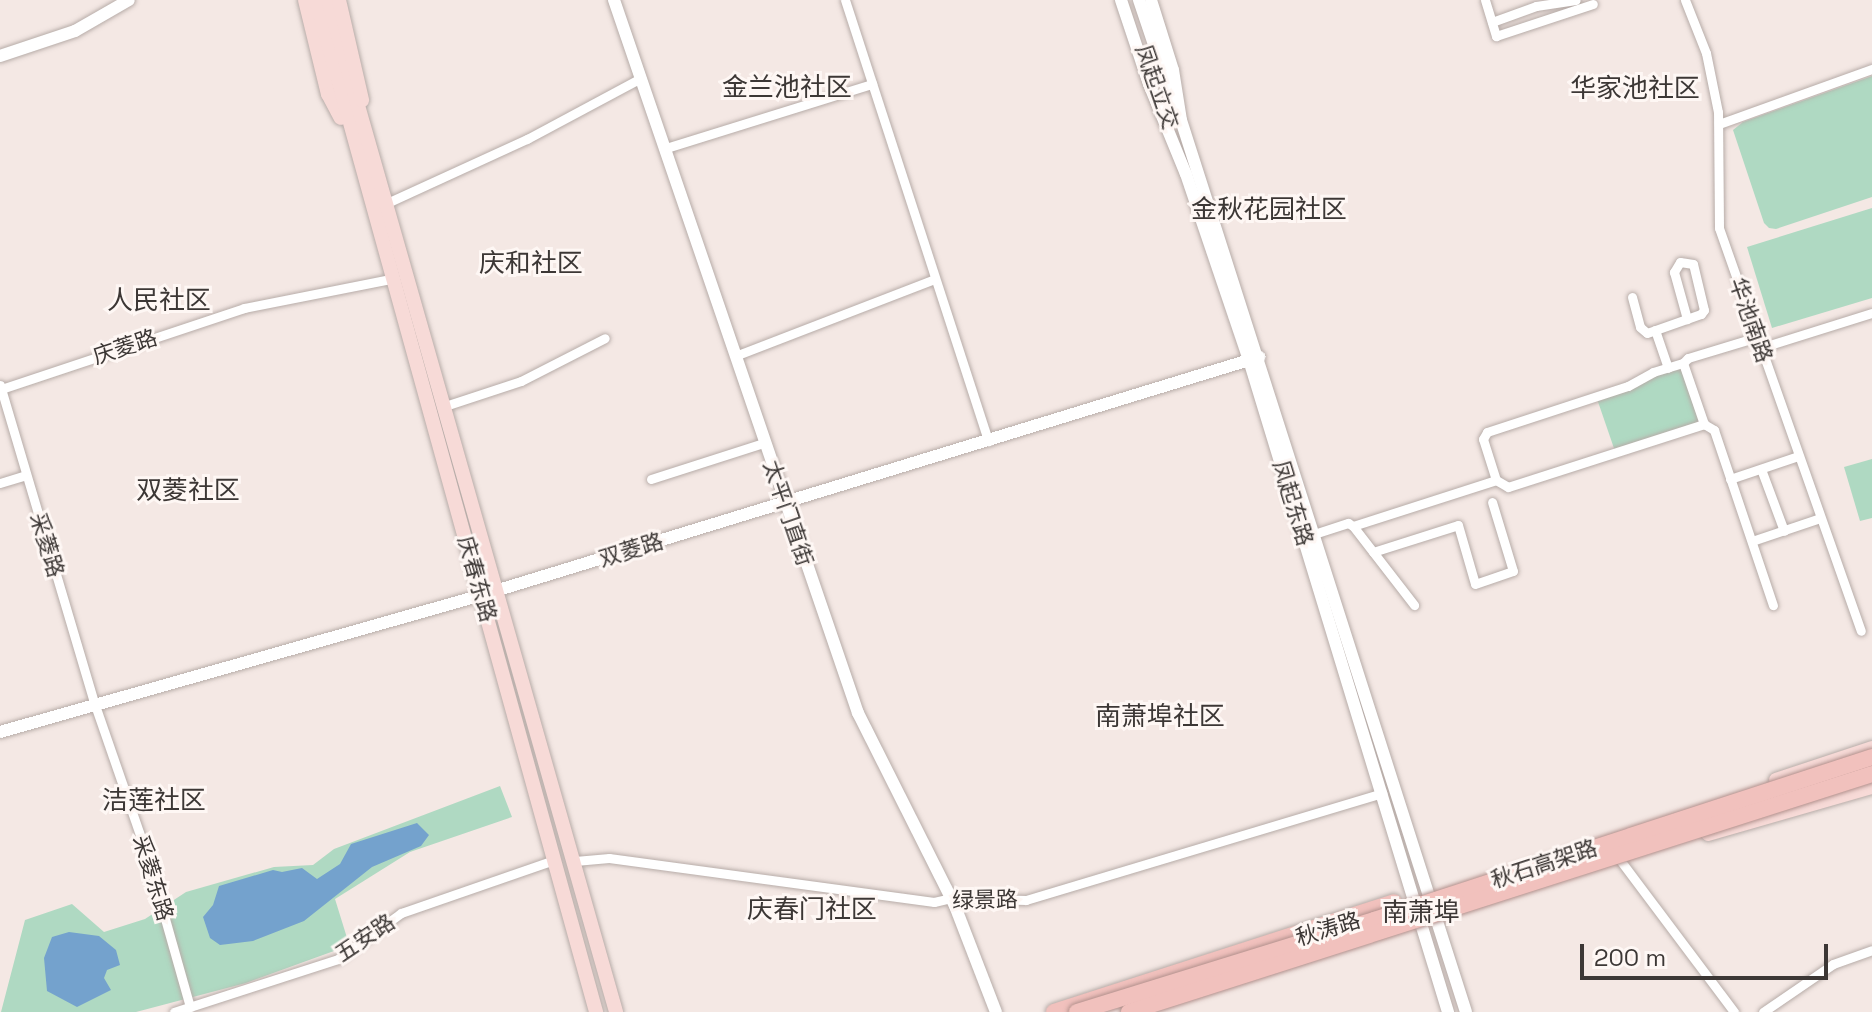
<!DOCTYPE html>
<html>
<head>
<meta charset="utf-8">
<style>
  body { margin:0 }
  #map { position:relative; width:1872px; height:1012px; overflow:hidden; background:#f4e8e4; font-family:"Space Grotesk","Noto Sans SC",sans-serif }
  div>[style] { position:absolute }
  .green>* { inset:0; background:#afd9c2; transform-origin:0 0 }
  .water>* { inset:0; background:#74a2cd }
  .roads { filter:drop-shadow(0 0 2px #b7aca8) drop-shadow(0 0 2px #b7aca8) }
  .street>* { height:9px; margin:-4.5px; padding:0 4.5px; transform-origin:4.5px; border-radius:4.5px; background:#fff }
  .secondary>* { height:12px; margin:-6px; padding:0 6px; transform-origin:6px; border-radius:6px; background:#fff }
  .primary>* { height:14px; margin:-7px; padding:0 7px; transform-origin:7px; border-radius:7px; background:#f7dad7 }
  .highway>* { height:16px; margin:-8px; padding:0 8px; transform-origin:8px; border-radius:8px; background:#f1c1bd }
  .bridges { filter:drop-shadow(0 0 2px #b2918d) drop-shadow(0 0 2px #b2918d) }
  .highway-bridge>* { height:16px; margin:-8px; padding:0 8px; transform-origin:8px; border-radius:8px; background:#f1c1bd }
  span { translate:-50% -50%; white-space:nowrap; text-align:center; line-height:1.15; -webkit-text-stroke:6px #fef7f4; paint-order:stroke }
  .street-label { font-size:22px; color:#3c3735 }
  .quarter-label { font-size:26px; color:#3c3735 }
  .scale { position:absolute; left:1580px; top:944px; width:248px; height:36px; box-sizing:border-box; border:4px solid #3c3735; border-top:0; padding-left:10px; font-size:24px; line-height:28px; white-space:nowrap; color:#3c3735; -webkit-text-stroke:6px #fef7f4; paint-order:stroke }
</style>
</head>
<body>
<div id="map">
  <div class="green">
    <div style="clip-path:polygon(1872px 76px,1872px 197px,1776px 229px,1769px 228px,1764px 223px,1733px 130px,1743px 122px)"></div>
    <div style="clip-path:polygon(1872px 208px,1872px 298px,1772px 328px,1747px 247px)"></div>
    <div style="left:1683px;top:363px;width:65px;height:93px;rotate:71deg"></div>
    <div style="clip-path:polygon(1872px 459px,1872px 518px,1860px 521px,1844px 467px)"></div>
    <div style="clip-path:polygon(500px 786px,512px 817px,410px 852px,335px 899px,348px 941px,334px 951px,246px 983px,136px 1012px,1px 1012px,25px 920px,72px 904px,104px 932px,145px 919px,186px 892px,274px 867px,313px 865px,334px 849px)"></div>
  </div>
  <div class="water">
    <div style="clip-path:polygon(417px 823px,429px 835px,421px 846px,372px 867px,304px 921px,253px 941px,220px 945px,210px 938px,203px 917px,213px 905px,219px 886px,273px 870px,282px 872px,302px 868px,317px 879px,340px 864px,351px 844px)"></div>
    <div style="clip-path:polygon(69px 932px,99px 936px,116px 950px,120px 965px,107px 970px,104px 978px,111px 990px,77px 1007px,47px 991px,44px 958px,52px 937px)"></div>
  </div>
  <div class="roads">
    <div class="street">
      <div style="left:845px;top:0;width:464px;rotate:72deg"></div>
      <div style="left:1485px;top:0;width:38px;rotate:73deg"></div>
      <div style="left:1496px;top:36px;width:102px;rotate:-18.3deg"></div>
      <div style="left:1685px;top:0;width:57px;rotate:68.4deg"></div>
      <div style="left:1706px;top:53px;width:60px;rotate:78.5deg"></div>
      <div style="left:1718px;top:112px;width:116px;rotate:89.5deg"></div>
      <div style="left:1719px;top:228px;width:427px;rotate:70.6deg"></div>
      <div style="left:1492px;top:22px;width:47px;rotate:-20deg"></div>
      <div style="left:1536px;top:6px;width:40px;rotate:-8.5deg"></div>
      <div style="left:1719px;top:124px;width:163px;rotate:-19.8deg"></div>
      <div style="left:666px;top:148px;width:216px;rotate:-17.3deg"></div>
      <div style="left:387px;top:203px;width:154px;rotate:-24.6deg"></div>
      <div style="left:527px;top:139px;width:129px;rotate:-28.2deg"></div>
      <div style="left:1632px;top:297px;width:31px;rotate:75deg"></div>
      <div style="left:1640px;top:327px;width:9px;rotate:41deg"></div>
      <div style="left:1647px;top:333px;width:57px;rotate:-19.4deg"></div>
      <div style="left:1701px;top:314px;width:5px;rotate:-53deg"></div>
      <div style="left:1704px;top:310px;width:47px;rotate:-103.4deg"></div>
      <div style="left:1693px;top:264px;width:13px;rotate:-171deg"></div>
      <div style="left:1680px;top:262px;width:12px;rotate:121deg"></div>
      <div style="left:1674px;top:272px;width:49px;rotate:74.5deg"></div>
      <div style="left:1655px;top:330px;width:40px;rotate:71.1deg"></div>
      <div style="left:1760px;top:348px;width:117px;rotate:-17.4deg"></div>
      <div style="left:735px;top:356px;width:214px;rotate:-21.1deg"></div>
      <div style="left:1683px;top:363px;width:7px;rotate:-45deg"></div>
      <div style="left:1688px;top:358px;width:72px;rotate:-16.9deg"></div>
      <div style="left:0;top:385px;width:334px;rotate:73.5deg"></div>
      <div style="left:95px;top:705px;width:159px;rotate:70.9deg"></div>
      <div style="left:147px;top:855px;width:158px;rotate:74.2deg"></div>
      <div style="left:1px;top:389px;width:256px;rotate:-18.4deg"></div>
      <div style="left:244px;top:308px;width:150px;rotate:-11.2deg"></div>
      <div style="left:445px;top:406px;width:80px;rotate:-18.2deg"></div>
      <div style="left:521px;top:381px;width:94px;rotate:-27.1deg"></div>
      <div style="left:1761px;top:469px;width:66px;rotate:69.6deg"></div>
      <div style="left:651px;top:479px;width:118px;rotate:-17.8deg"></div>
      <div style="left:1730px;top:479px;width:72px;rotate:-18.7deg"></div>
      <div style="left:1496px;top:480px;width:43px;rotate:-107.6deg"></div>
      <div style="left:1483px;top:439px;width:8px;rotate:-60deg"></div>
      <div style="left:1487px;top:432px;width:148px;rotate:-18.1deg"></div>
      <div style="left:1628px;top:386px;width:29px;rotate:-29deg"></div>
      <div style="left:1653px;top:372px;width:31px;rotate:-17deg"></div>
      <div style="left:1683px;top:363px;width:65px;rotate:71deg"></div>
      <div style="left:1704px;top:424px;width:12px;rotate:31deg"></div>
      <div style="left:1714px;top:430px;width:185px;rotate:71.4deg"></div>
      <div style="left:0;top:483px;width:27px;rotate:-17deg"></div>
      <div style="left:1353px;top:526px;width:150px;rotate:-17.8deg"></div>
      <div style="left:1496px;top:480px;width:14px;rotate:30deg"></div>
      <div style="left:1508px;top:487px;width:206px;rotate:-17.8deg"></div>
      <div style="left:1314px;top:534px;width:36px;rotate:-18deg"></div>
      <div style="left:1348px;top:523px;width:6px;rotate:31deg"></div>
      <div style="left:1353px;top:526px;width:100px;rotate:52.3deg"></div>
      <div style="left:1752px;top:541px;width:72px;rotate:-18.7deg"></div>
      <div style="left:1373px;top:552px;width:89px;rotate:-17.6deg"></div>
      <div style="left:1458px;top:525px;width:61px;rotate:73.9deg"></div>
      <div style="left:1475px;top:584px;width:40px;rotate:-18.9deg"></div>
      <div style="left:1513px;top:571px;width:72px;rotate:-106.9deg"></div>
      <div style="left:1620px;top:860px;width:190px;rotate:53.1deg"></div>
      <div style="left:575px;top:861px;width:34px;rotate:-5deg"></div>
      <div style="left:609px;top:858px;width:328px;rotate:7.7deg"></div>
      <div style="left:934px;top:902px;width:17px;rotate:-13deg"></div>
      <div style="left:951px;top:898px;width:75px;rotate:1.5deg"></div>
      <div style="left:1026px;top:900px;width:372px;rotate:-16.7deg"></div>
      <div style="left:174px;top:1012px;width:172px;rotate:-17.9deg"></div>
      <div style="left:338px;top:959px;width:78px;rotate:-36.1deg"></div>
      <div style="left:401px;top:913px;width:162px;rotate:-19.1deg"></div>
      <div style="left:1763px;top:1012px;width:85px;rotate:-34.4deg"></div>
      <div style="left:1833px;top:964px;width:41px;rotate:-19.7deg"></div>
    </div>
    <div class="secondary">
      <div style="left:614px;top:0;width:754px;rotate:71.11deg"></div>
      <div style="left:858px;top:713px;width:216px;rotate:63.3deg"></div>
      <div style="left:955px;top:906px;width:114px;rotate:68.9deg"></div>
      <div style="left:1121px;top:0;width:89px;rotate:71.6deg"></div>
      <div style="left:1149px;top:84px;width:97px;rotate:67.7deg"></div>
      <div style="left:1186px;top:174px;width:196px;rotate:71.3deg"></div>
      <div style="left:1249px;top:360px;width:682px;rotate:73.03deg"></div>
      <div style="left:1139px;top:0;width:100px;rotate:71.4deg"></div>
      <div style="left:1151px;top:0;width:73px;rotate:72.6deg"></div>
      <div style="left:1173px;top:70px;width:51px;rotate:80.9deg"></div>
      <div style="left:1181px;top:120px;width:936px;rotate:72.28deg"></div>
      <div style="left:0;top:56px;width:79px;rotate:-18.4deg"></div>
      <div style="left:75px;top:31px;width:62px;rotate:-29.9deg"></div>
      <div style="left:0;top:732px;width:501px;rotate:-15.87deg"></div>
      <div style="left:482px;top:595px;width:813px;rotate:-17.03deg"></div>
    </div>
    <div class="primary">
      <div style="left:305px;top:0;width:97px;rotate:76.3deg"></div>
      <div style="left:328px;top:94px;width:27px;rotate:62deg"></div>
      <div style="left:316px;top:0;width:1050px;rotate:74.53deg"></div>
      <div style="left:328px;top:0;width:1052px;rotate:74.11deg"></div>
      <div style="left:339px;top:0;width:103px;rotate:77deg"></div>
      <div style="left:1776px;top:780px;width:101px;rotate:-18.4deg"></div>
      <div style="left:1708px;top:834px;width:171px;rotate:-16deg"></div>
    </div>
    <div class="highway">
      <div style="left:1054px;top:1012px;width:357px;rotate:-17.9deg"></div>
    </div>
  </div>
  <div class="bridges">
    <div class="highway-bridge">
      <div style="left:1077px;top:1012px;width:311px;rotate:-17.2deg"></div>
      <div style="left:1374px;top:920px;width:524px;rotate:-18.12deg"></div>
      <div style="left:1129px;top:1012px;width:780px;rotate:-17.76deg"></div>
    </div>
  </div>
  <div class="street-label">
    <span style="left:1157px;top:87px;rotate:71deg">凤起立交</span>
    <span style="left:1751px;top:320px;rotate:71deg">华池南路</span>
    <span style="left:125px;top:347px;rotate:-18deg">庆菱路</span>
    <span style="left:1293px;top:503px;rotate:73deg">凤起东路</span>
    <span style="left:788px;top:513px;rotate:71deg">太平门直街</span>
    <span style="left:47px;top:545px;rotate:73deg">采菱路</span>
    <span style="left:631px;top:550px;rotate:-17deg">双菱路</span>
    <span style="left:477px;top:579px;rotate:74deg">庆春东路</span>
    <span style="left:1544px;top:864px;rotate:-18deg">秋石高架路</span>
    <span style="left:153px;top:878px;rotate:73deg">采菱东路</span>
    <span style="left:985px;top:900px;rotate:-1deg">绿景路</span>
    <span style="left:1328px;top:929px;rotate:-17deg">秋涛路</span>
    <span style="left:365px;top:938px;rotate:-34deg">五安路</span>
  </div>
  <div class="quarter-label">
    <span style="left:787px;top:88px">金兰池社区</span>
    <span style="left:1635px;top:89px">华家池社区</span>
    <span style="left:1269px;top:210px">金秋花园社区</span>
    <span style="left:531px;top:264px">庆和社区</span>
    <span style="left:159px;top:301px">人民社区</span>
    <span style="left:188px;top:491px">双菱社区</span>
    <span style="left:1160px;top:717px">南萧埠社区</span>
    <span style="left:154px;top:801px">洁莲社区</span>
    <span style="left:812px;top:910px">庆春门社区</span>
    <span style="left:1421px;top:913px">南萧埠</span>
  </div>
  <div class="scale">200 m</div>
</div>
</body>
</html>
